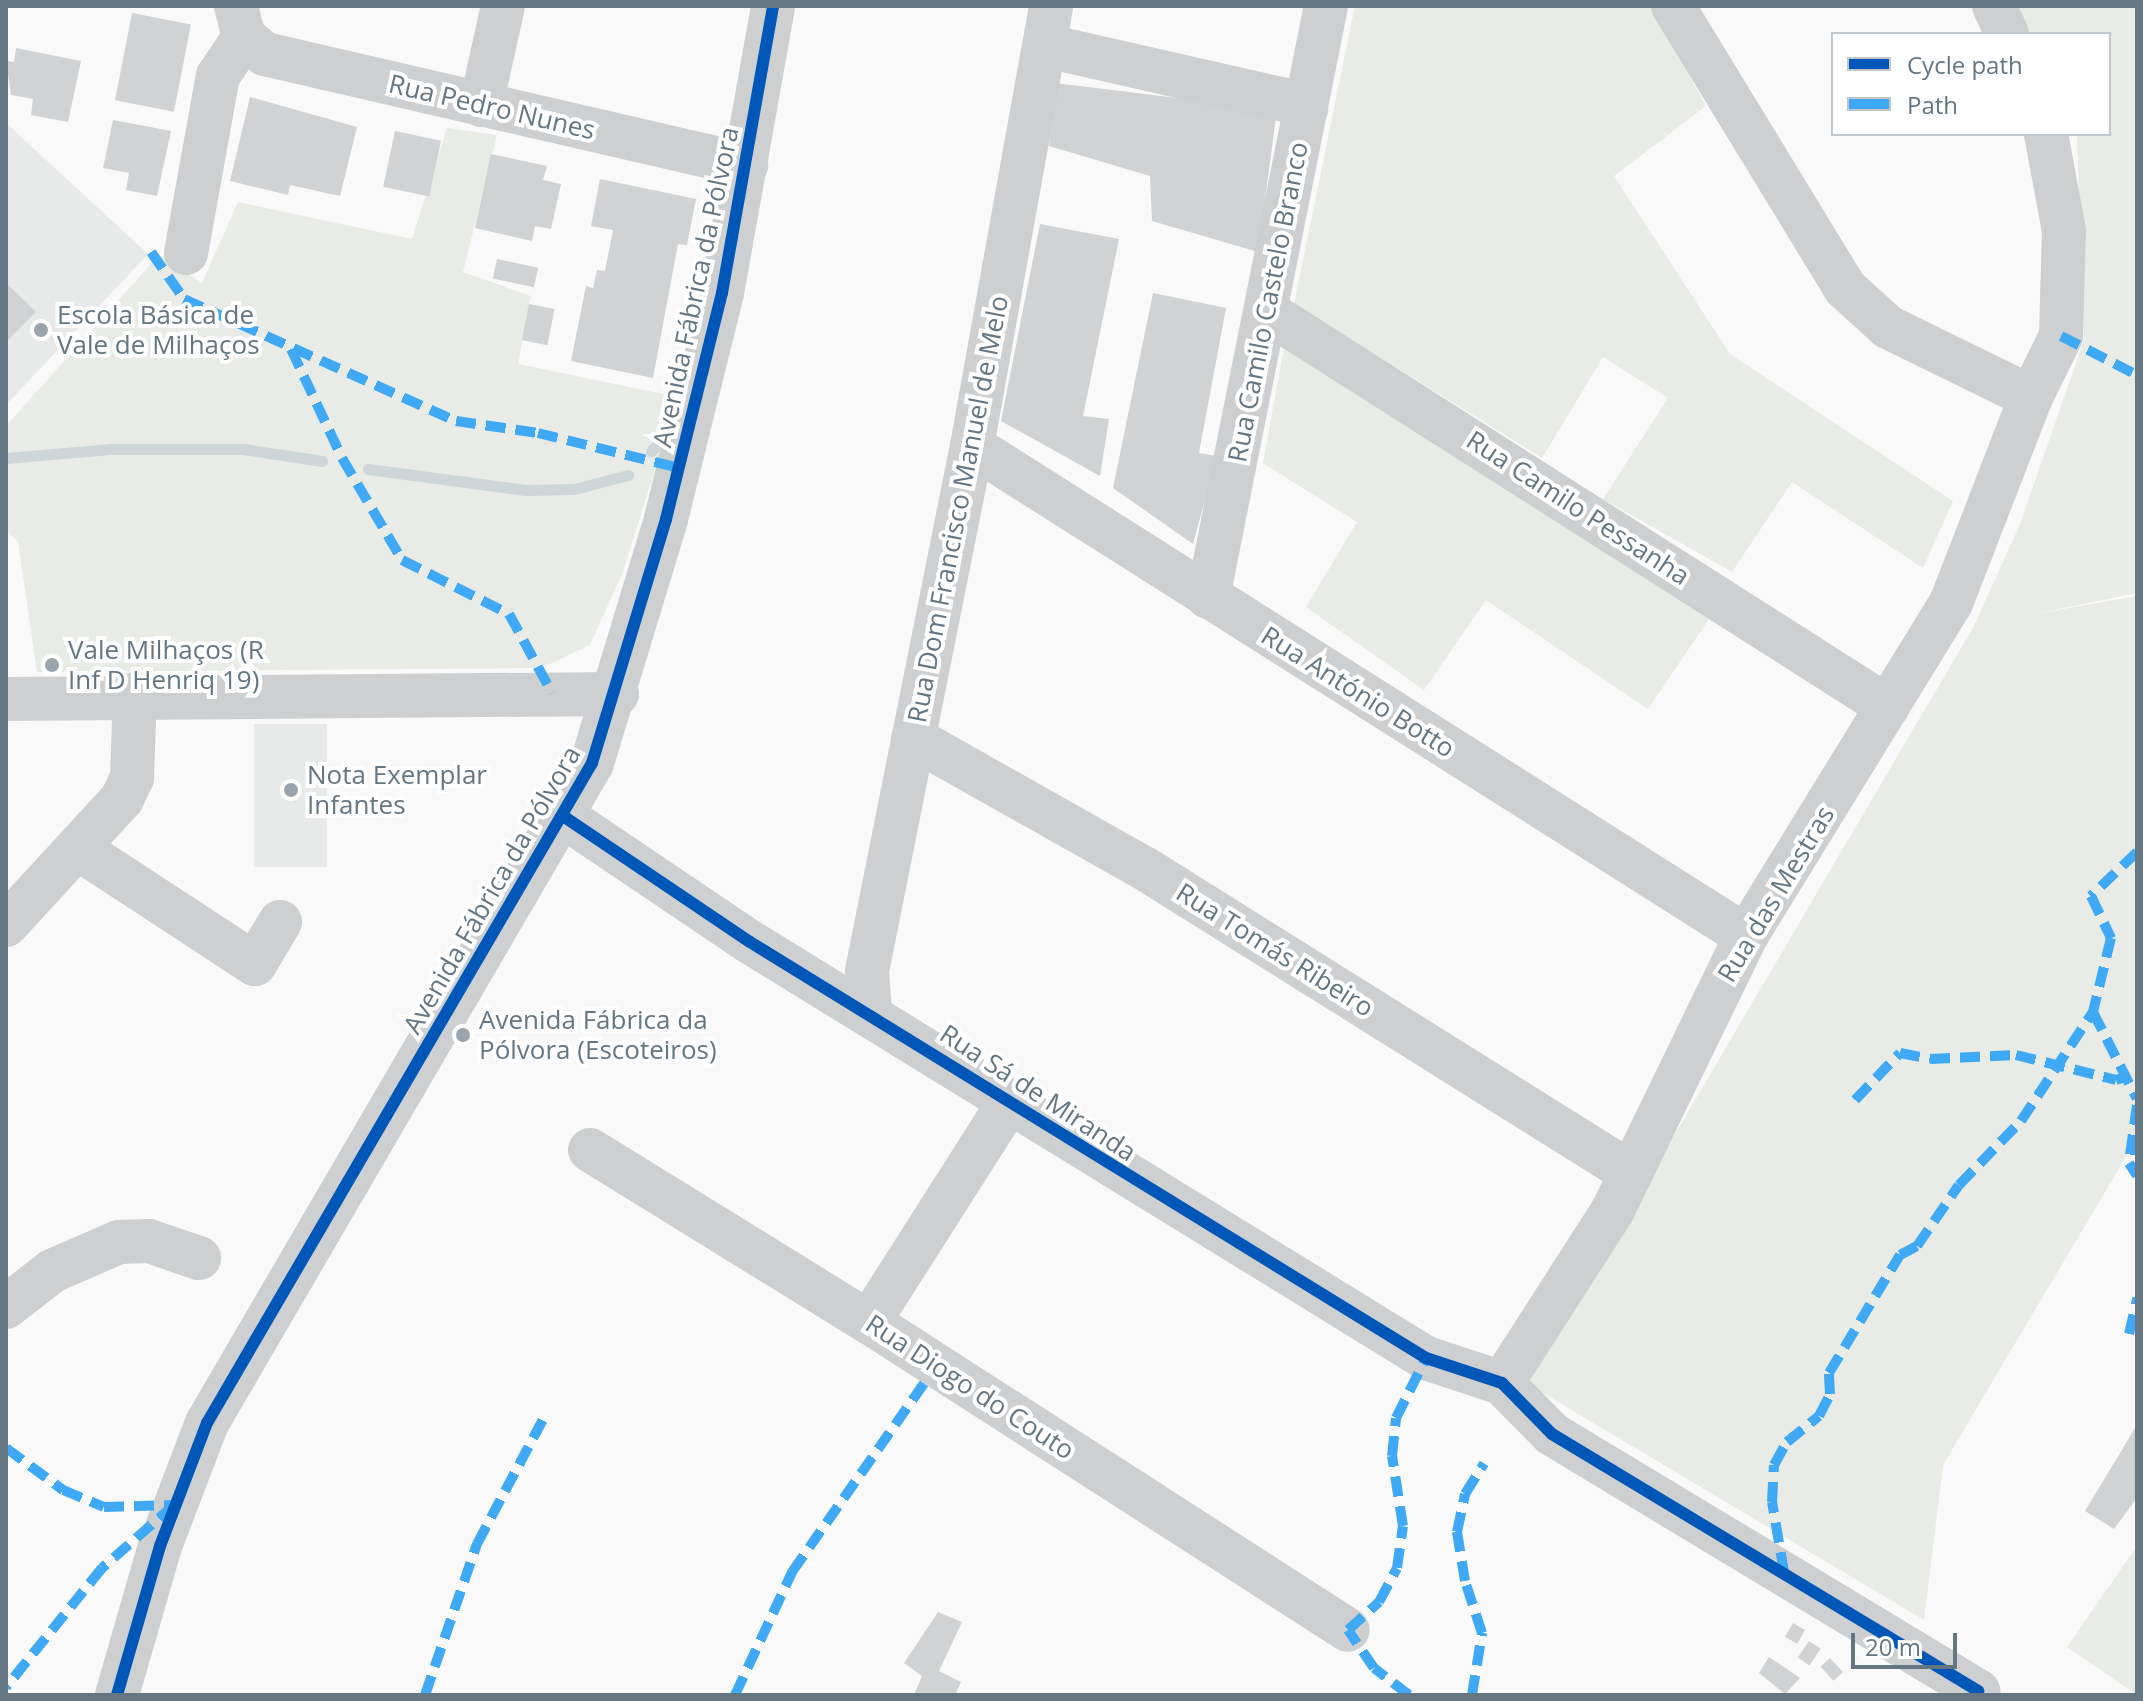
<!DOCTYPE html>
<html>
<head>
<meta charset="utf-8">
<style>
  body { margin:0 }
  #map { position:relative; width:2143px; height:1701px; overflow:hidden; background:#f9f9f9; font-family:"Open Sans",sans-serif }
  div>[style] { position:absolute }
  .built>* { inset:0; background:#e8e9e9; transform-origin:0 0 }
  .green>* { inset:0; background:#e8ebe6 }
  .stream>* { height:11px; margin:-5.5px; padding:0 5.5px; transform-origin:5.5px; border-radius:5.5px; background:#ced6d9 }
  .building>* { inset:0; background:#d0d2d3; transform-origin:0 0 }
  .minor>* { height:44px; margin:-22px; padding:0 22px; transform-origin:22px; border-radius:22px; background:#cecfd0 }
  .quiet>* { height:10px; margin-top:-5px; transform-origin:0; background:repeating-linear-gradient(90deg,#3fa9f5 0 20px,transparent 0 30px) }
  .cycleway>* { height:12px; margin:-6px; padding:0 6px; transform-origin:6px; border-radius:6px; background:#0057b8 }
  .dots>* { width:22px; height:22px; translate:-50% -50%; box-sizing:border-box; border:4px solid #fff; border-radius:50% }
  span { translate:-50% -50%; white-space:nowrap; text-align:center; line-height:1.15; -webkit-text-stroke:8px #fff; paint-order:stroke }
  .street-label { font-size:26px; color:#657683 }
  .poi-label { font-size:26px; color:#657683 }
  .left { translate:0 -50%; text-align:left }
  .frame { position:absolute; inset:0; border:8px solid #657683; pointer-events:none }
  .legend { position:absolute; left:1831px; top:32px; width:280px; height:104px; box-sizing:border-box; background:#fff; border:2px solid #c1c8cd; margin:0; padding:10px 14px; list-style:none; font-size:24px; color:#657683 }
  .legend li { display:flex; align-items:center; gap:16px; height:40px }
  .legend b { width:40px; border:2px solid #c1c8cd }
  .scale { position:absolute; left:1851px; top:1633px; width:106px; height:36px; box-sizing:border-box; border:4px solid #657683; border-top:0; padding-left:10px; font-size:24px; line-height:28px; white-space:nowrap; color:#657683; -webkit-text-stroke:6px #fff; paint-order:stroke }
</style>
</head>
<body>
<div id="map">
  <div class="built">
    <div style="clip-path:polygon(6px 123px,148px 254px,6px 405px)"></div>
    <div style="left:254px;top:724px;width:73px;height:143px"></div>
  </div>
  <div class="green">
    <div style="clip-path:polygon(1355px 6px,1651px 6px,1706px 106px,1614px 176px,1730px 354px,1953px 501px,1923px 568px,1792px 482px,1732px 572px,1603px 499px,1668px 398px,1603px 357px,1542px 458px,1294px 304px)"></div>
    <div style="clip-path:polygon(2017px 6px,2137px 6px,2137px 593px,2029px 615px,2137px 596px,2137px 1138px,1943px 1465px,1924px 1620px,1528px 1384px,1974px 626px,2020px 524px,2084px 340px,2077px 134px,2109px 134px,2109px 34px,2030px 34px)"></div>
    <div style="clip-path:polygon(447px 128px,497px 135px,463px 272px,531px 296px,518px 364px,678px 397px,622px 574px,590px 645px,541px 668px,37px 672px,18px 542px,6px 529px,6px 426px,159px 255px,202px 283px,238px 202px,412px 239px)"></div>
    <div style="clip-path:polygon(1284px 347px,1709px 619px,1648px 709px,1486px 600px,1424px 690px,1306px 607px,1357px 522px,1263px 463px)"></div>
    <div style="clip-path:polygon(2137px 1546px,2137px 1695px,2067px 1647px)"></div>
  </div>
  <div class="stream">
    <div style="left:651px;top:451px;width:29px;rotate:-46deg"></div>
    <div style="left:6px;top:458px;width:104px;rotate:-4.9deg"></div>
    <div style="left:110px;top:449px;width:133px"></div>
    <div style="left:243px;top:449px;width:80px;rotate:8.6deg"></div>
    <div style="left:368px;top:469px;width:159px;rotate:7.6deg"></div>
    <div style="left:526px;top:490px;width:48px;rotate:-1.2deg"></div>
    <div style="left:574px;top:489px;width:56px;rotate:-14.5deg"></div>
  </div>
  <div class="building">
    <div style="left:132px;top:13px;width:60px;height:89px;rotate:11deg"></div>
    <div style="clip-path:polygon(16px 48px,81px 61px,68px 122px,31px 115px,33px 99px,11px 95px,6px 61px,14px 62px)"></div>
    <div style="clip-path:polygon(1055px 83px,1277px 110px,1258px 252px,1152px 221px,1150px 176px,1049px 146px)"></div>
    <div style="clip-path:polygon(250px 97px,357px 127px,340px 196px,290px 185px,288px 195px,230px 181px)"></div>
    <div style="clip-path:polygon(113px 120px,171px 131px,157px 196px,126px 190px,129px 173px,103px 168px)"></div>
    <div style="left:395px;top:131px;width:47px;height:57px;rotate:12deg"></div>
    <div style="clip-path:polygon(491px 154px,547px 166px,543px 180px,561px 184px,551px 229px,535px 226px,532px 241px,475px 228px)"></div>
    <div style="clip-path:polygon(600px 179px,696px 199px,687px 245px,678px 244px,653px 378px,571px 361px,586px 286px,593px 288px,597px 270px,605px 271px,613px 230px,591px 226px)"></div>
    <div style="clip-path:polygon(1040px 224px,1119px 239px,1083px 416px,1109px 419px,1100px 476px,1001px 421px)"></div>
    <div style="left:497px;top:259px;width:42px;height:20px;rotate:12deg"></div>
    <div style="clip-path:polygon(6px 283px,36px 312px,6px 342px)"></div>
    <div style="clip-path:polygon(1153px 293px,1226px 308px,1199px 453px,1217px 456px,1193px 544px,1113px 488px)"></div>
    <div style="left:529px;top:304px;width:26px;height:37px;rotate:11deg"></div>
    <div style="clip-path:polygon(2137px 1425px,2137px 1498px,2114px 1529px,2085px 1511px)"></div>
    <div style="clip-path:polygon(938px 1612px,962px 1622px,939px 1671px,961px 1682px,955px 1695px,914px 1695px,922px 1676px,904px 1663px)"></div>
    <div style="left:1793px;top:1623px;width:14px;height:16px;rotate:30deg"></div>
    <div style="left:1809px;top:1641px;width:14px;height:20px;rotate:34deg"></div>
    <div style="clip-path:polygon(1769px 1657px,1800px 1678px,1785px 1694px,1759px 1673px)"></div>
    <div style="left:1830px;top:1658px;width:19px;height:13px;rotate:47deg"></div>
  </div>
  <div class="minor">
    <div style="left:236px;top:6px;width:32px;rotate:76deg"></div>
    <div style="left:244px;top:37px;width:27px;rotate:39deg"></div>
    <div style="left:265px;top:54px;width:494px;rotate:13deg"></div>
    <div style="left:1673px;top:6px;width:330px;rotate:58.6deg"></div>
    <div style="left:1845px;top:288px;width:58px;rotate:42.2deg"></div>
    <div style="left:1888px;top:327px;width:159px;rotate:26.1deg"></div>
    <div style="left:1994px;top:6px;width:31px;rotate:65deg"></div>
    <div style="left:1047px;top:46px;width:244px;rotate:12.8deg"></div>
    <div style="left:1285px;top:100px;width:23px;rotate:23deg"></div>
    <div style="left:481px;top:105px;width:101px;rotate:-77.5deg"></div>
    <div style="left:186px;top:253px;width:180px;rotate:-79.8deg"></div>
    <div style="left:218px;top:76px;width:47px;rotate:-56.3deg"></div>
    <div style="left:1266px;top:311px;width:737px;rotate:32.48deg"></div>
    <div style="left:972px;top:446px;width:916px;rotate:32.34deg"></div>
    <div style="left:1208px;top:597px;width:603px;rotate:-78.71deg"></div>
    <div style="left:6px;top:699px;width:611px;rotate:-0.47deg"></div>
    <div style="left:913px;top:738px;width:265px;rotate:29.4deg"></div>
    <div style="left:1144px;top:868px;width:575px;rotate:32.06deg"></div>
    <div style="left:563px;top:816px;width:225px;rotate:34deg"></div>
    <div style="left:750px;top:942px;width:794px;rotate:31.61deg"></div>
    <div style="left:1426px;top:1358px;width:80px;rotate:18.2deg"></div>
    <div style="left:1502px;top:1383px;width:71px;rotate:45.6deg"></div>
    <div style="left:1552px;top:1434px;width:498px;rotate:31.1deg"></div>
    <div style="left:79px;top:849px;width:210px;rotate:33.2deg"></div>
    <div style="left:255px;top:964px;width:49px;rotate:-59.2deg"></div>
    <div style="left:6px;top:925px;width:171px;rotate:-47.4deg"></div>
    <div style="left:122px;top:799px;width:23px;rotate:-65deg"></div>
    <div style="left:132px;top:778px;width:84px;rotate:-88deg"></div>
    <div style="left:870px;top:1012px;width:41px;rotate:-94.2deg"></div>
    <div style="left:867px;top:971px;width:535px;rotate:-78.69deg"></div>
    <div style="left:972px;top:446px;width:447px;rotate:-79.8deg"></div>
    <div style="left:590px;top:1150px;width:328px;rotate:31.7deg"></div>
    <div style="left:869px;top:1322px;width:569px;rotate:32.74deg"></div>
    <div style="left:6px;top:1307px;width:58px;rotate:-38deg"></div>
    <div style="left:52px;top:1271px;width:73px;rotate:-23.4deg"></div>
    <div style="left:119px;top:1242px;width:30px;rotate:-2deg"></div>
    <div style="left:149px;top:1241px;width:53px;rotate:18.8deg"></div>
    <div style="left:869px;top:1322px;width:261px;rotate:-57.5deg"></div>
    <div style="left:1502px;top:1383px;width:206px;rotate:-57.3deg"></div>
    <div style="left:1613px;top:1210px;width:305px;rotate:-64.1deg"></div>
    <div style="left:1746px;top:936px;width:391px;rotate:-58.4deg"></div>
    <div style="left:1951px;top:603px;width:221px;rotate:-68.8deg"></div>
    <div style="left:2031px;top:397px;width:68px;rotate:-63.8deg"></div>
    <div style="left:2061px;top:336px;width:105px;rotate:-88.4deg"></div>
    <div style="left:2064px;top:231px;width:99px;rotate:-100.5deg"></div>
    <div style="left:117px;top:1695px;width:155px;rotate:-73.9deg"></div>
    <div style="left:160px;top:1546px;width:132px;rotate:-69.1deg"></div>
    <div style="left:207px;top:1423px;width:764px;rotate:-59.74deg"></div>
    <div style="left:592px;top:763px;width:255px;rotate:-73.1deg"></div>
    <div style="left:666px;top:519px;width:233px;rotate:-76.1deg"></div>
    <div style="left:722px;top:293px;width:291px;rotate:-79.9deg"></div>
  </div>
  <div class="quiet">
    <div style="left:151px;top:252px;width:57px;rotate:54.9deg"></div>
    <div style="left:184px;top:299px;width:298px;rotate:24.2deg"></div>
    <div style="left:456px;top:421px;width:83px;rotate:8.3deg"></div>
    <div style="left:538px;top:433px;width:145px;rotate:13.9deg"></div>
    <div style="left:2061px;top:336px;width:85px;rotate:27.2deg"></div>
    <div style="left:291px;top:349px;width:120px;rotate:64.9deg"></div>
    <div style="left:342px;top:458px;width:118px;rotate:59.5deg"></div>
    <div style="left:402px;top:560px;width:120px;rotate:26.8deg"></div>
    <div style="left:509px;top:614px;width:90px;rotate:61.4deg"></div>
    <div style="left:2137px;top:852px;width:64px;rotate:136.3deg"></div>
    <div style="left:2091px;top:896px;width:47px;rotate:64.5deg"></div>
    <div style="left:2111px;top:938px;width:76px;rotate:103.7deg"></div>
    <div style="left:2093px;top:1012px;width:97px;rotate:63.2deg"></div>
    <div style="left:1855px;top:1100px;width:65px;rotate:-46.2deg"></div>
    <div style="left:1900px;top:1053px;width:31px;rotate:11deg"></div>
    <div style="left:1930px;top:1059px;width:86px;rotate:-2.7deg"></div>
    <div style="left:2016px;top:1055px;width:103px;rotate:14deg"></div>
    <div style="left:2116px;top:1080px;width:10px;rotate:-17deg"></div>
    <div style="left:2137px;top:1105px;width:59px;rotate:97.9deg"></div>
    <div style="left:2129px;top:1163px;width:15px;rotate:58deg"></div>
    <div style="left:2129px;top:1334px;width:37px;rotate:-77deg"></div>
    <div style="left:6px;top:1448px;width:71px;rotate:36.4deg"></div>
    <div style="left:63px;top:1490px;width:44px;rotate:22.5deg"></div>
    <div style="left:104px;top:1507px;width:70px;rotate:-1.6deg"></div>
    <div style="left:174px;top:1505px;width:96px;rotate:138.8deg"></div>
    <div style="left:102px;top:1568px;width:153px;rotate:128.9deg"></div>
    <div style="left:1784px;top:1572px;width:71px;rotate:-99.7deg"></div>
    <div style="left:1772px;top:1502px;width:37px;rotate:-87deg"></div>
    <div style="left:1774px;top:1465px;width:26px;rotate:-61deg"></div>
    <div style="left:1787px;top:1442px;width:41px;rotate:-39.1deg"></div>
    <div style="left:1819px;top:1416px;width:25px;rotate:-63deg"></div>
    <div style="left:1830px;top:1394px;width:21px;rotate:-93deg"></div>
    <div style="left:1829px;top:1373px;width:138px;rotate:-59deg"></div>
    <div style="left:1900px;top:1255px;width:19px;rotate:-28deg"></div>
    <div style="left:1917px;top:1246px;width:74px;rotate:-55.5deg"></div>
    <div style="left:1959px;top:1185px;width:89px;rotate:-45.9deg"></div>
    <div style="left:2021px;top:1121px;width:131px;rotate:-56.6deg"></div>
    <div style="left:425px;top:1695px;width:160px;rotate:-71deg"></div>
    <div style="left:477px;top:1544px;width:149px;rotate:-62.1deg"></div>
    <div style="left:735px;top:1695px;width:136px;rotate:-65.1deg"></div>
    <div style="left:792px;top:1572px;width:251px;rotate:-55deg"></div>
    <div style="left:1409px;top:1695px;width:44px;rotate:-142.4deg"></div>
    <div style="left:1374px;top:1668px;width:46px;rotate:-124.4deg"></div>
    <div style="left:1348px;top:1630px;width:42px;rotate:-42.1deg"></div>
    <div style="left:1379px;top:1602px;width:38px;rotate:-62deg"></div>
    <div style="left:1397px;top:1568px;width:42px;rotate:-81.9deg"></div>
    <div style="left:1403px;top:1526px;width:71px;rotate:-98.9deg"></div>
    <div style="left:1392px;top:1456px;width:38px;rotate:-84deg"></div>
    <div style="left:1396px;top:1418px;width:67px;rotate:-63.4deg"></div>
    <div style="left:1472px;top:1695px;width:63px;rotate:-80.8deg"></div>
    <div style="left:1482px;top:1633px;width:55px;rotate:-108.1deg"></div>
    <div style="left:1465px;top:1581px;width:50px;rotate:-99.3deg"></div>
    <div style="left:1457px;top:1532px;width:39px;rotate:-78deg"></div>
    <div style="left:1465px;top:1494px;width:36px;rotate:-58deg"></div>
  </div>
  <div class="cycleway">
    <div style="left:563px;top:816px;width:225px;rotate:34deg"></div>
    <div style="left:750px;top:942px;width:794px;rotate:31.61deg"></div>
    <div style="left:1426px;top:1358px;width:80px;rotate:18.2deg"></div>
    <div style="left:1502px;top:1383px;width:71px;rotate:45.6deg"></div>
    <div style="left:1552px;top:1434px;width:498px;rotate:31.1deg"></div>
    <div style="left:117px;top:1695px;width:155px;rotate:-73.9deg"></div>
    <div style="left:160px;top:1546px;width:132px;rotate:-69.1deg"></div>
    <div style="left:207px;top:1423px;width:764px;rotate:-59.74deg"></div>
    <div style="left:592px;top:763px;width:255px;rotate:-73.1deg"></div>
    <div style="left:666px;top:519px;width:233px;rotate:-76.1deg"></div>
    <div style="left:722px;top:293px;width:291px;rotate:-79.9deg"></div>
  </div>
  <div class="dots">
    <div style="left:41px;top:330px;background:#99a4ac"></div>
    <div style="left:52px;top:665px;background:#99a4ac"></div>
    <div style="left:291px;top:790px;background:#99a4ac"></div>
    <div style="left:463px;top:1035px;background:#99a4ac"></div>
  </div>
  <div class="street-label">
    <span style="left:492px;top:107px;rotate:13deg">Rua Pedro Nunes</span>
    <span style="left:696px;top:287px;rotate:-78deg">Avenida Fábrica da Pólvora</span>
    <span style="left:1268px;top:302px;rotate:-79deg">Rua Camilo Castelo Branco</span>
    <span style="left:1578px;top:508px;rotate:33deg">Rua Camilo Pessanha</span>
    <span style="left:958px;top:509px;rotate:-79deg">Rua Dom Francisco Manuel de Melo</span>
    <span style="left:1358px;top:692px;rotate:32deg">Rua António Botto</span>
    <span style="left:492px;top:890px;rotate:-60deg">Avenida Fábrica da Pólvora</span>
    <span style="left:1776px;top:894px;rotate:-59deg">Rua das Mestras</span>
    <span style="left:1275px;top:950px;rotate:32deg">Rua Tomás Ribeiro</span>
    <span style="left:1038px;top:1093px;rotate:33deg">Rua Sá de Miranda</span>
    <span style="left:970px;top:1387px;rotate:33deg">Rua Diogo do Couto</span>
  </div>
  <div class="poi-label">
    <span class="left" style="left:57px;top:330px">Escola Básica de<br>Vale de Milhaços</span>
    <span class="left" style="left:68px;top:665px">Vale Milhaços (R<br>Inf D Henriq 19)</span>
    <span class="left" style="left:307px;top:790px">Nota Exemplar<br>Infantes</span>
    <span class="left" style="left:479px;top:1035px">Avenida Fábrica da<br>Pólvora (Escoteiros)</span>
  </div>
  <div class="frame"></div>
  <ul class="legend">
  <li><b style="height:10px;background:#0057b8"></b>Cycle path</li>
  <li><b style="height:10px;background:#3fa9f5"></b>Path</li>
  </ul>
  <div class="scale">20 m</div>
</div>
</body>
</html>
